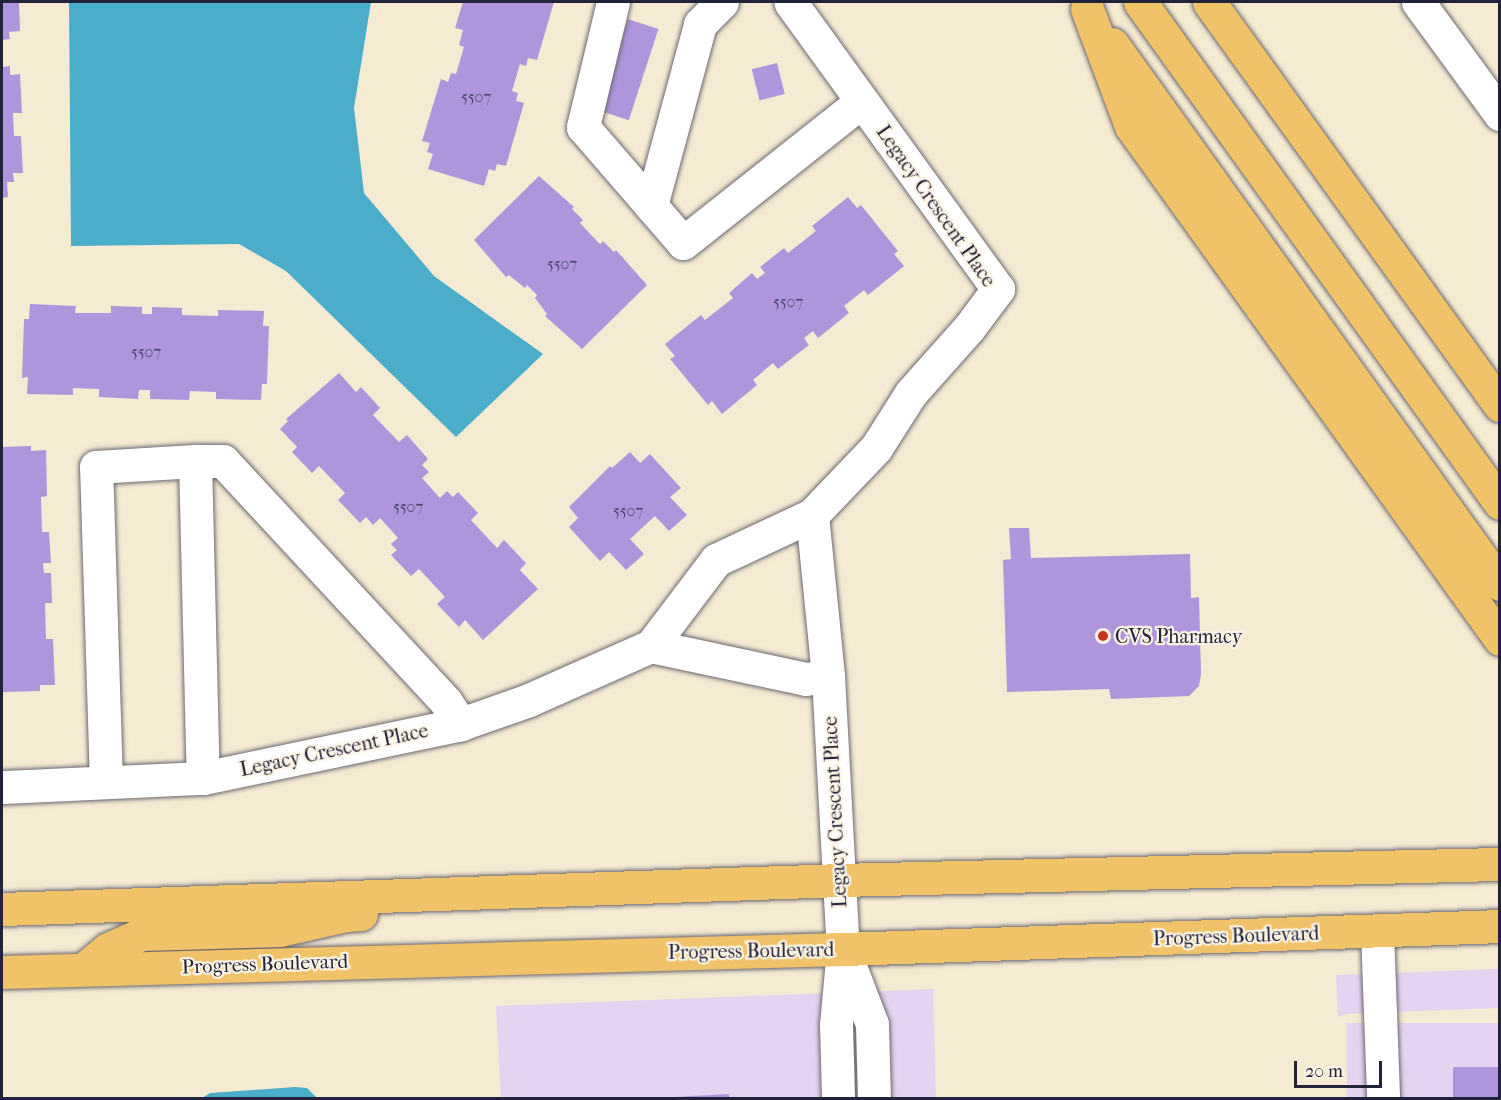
<!DOCTYPE html>
<html>
<head>
<meta charset="utf-8">
<style>
  body { margin:0 }
  #map { position:relative; width:1501px; height:1100px; overflow:hidden; background:#f5ebd3; font-family:"IM FELL French Canon",serif }
  div>[style] { position:absolute }
  .built>* { inset:0; background:#e5d3f1; transform-origin:0 0 }
  .water>* { inset:0; background:#4aadc9 }
  .building>* { inset:0; background:#af96dc; transform-origin:0 0 }
  .roads { filter:drop-shadow(0 0 2px #6c6870) drop-shadow(0 0 2px #6c6870) }
  .minor>* { height:33px; margin:-16.5px; padding:0 16.5px; transform-origin:16.5px; border-radius:16.5px; background:#fff }
  .major>* { height:33px; margin:-16.5px; padding:0 16.5px; transform-origin:16.5px; border-radius:16.5px; background:#f1c369 }
  .dots>* { width:16px; height:16px; translate:-50% -50%; box-sizing:border-box; border:3px solid #fcf5e5; border-radius:50% }
  span { translate:-50% -50%; white-space:nowrap; text-align:center; line-height:1.15; -webkit-text-stroke:4.5px #fcf5e5; paint-order:stroke }
  .number-label { font-size:16px; color:#453f63 }
  .number-label span { -webkit-text-stroke-width:0 }
  .street-label { font-size:20px; color:#22223b }
  .poi-label { font-size:20px; color:#22223b }
  .left { translate:0 -50%; text-align:left }
  .frame { position:absolute; inset:0; border:3px solid #22223b; pointer-events:none }
  .scale { position:absolute; left:1294px; top:1061px; width:88px; height:27px; box-sizing:border-box; border:3px solid #22223b; border-top:0; padding-left:8px; font-size:18px; line-height:21px; white-space:nowrap; color:#22223b; -webkit-text-stroke:4px #fcf5e5; paint-order:stroke }
</style>
</head>
<body>
<div id="map">
  <div class="built">
    <div style="clip-path:polygon(1499px 969px,1499px 1008px,1346px 1014px,1338px 1017px,1336px 975px)"></div>
    <div style="clip-path:polygon(933px 989px,936px 1098px,501px 1098px,496px 1006px)"></div>
    <div style="left:1499px;top:1023px;width:75px;height:152px;rotate:90deg"></div>
  </div>
  <div class="water">
    <div style="clip-path:polygon(69px 2px,371px 2px,354px 108px,364px 193px,434px 276px,543px 354px,456px 437px,286px 271px,239px 244px,71px 246px)"></div>
    <div style="clip-path:polygon(295px 1087px,307px 1088px,317px 1098px,202px 1098px,210px 1093px)"></div>
  </div>
  <div class="building">
    <div style="clip-path:polygon(2px 2px,19px 2px,20px 31px,9px 32px,10px 39px,2px 40px)"></div>
    <div style="clip-path:polygon(463px 2px,554px 2px,537px 60px,528px 58px,526px 66px,520px 64px,512px 91px,518px 93px,516px 101px,524px 103px,506px 166px,497px 164px,495px 171px,489px 169px,484px 186px,428px 169px,433px 154px,427px 152px,430px 143px,422px 141px,441px 79px,448px 82px,451px 73px,456px 74px,464px 47px,459px 45px,463px 30px,455px 28px)"></div>
    <div style="left:628px;top:19px;width:32px;height:96px;rotate:18deg"></div>
    <div style="left:777px;top:63px;width:32px;height:26px;rotate:76deg"></div>
    <div style="clip-path:polygon(10px 66px,10px 75px,20px 74px,22px 113px,13px 113px,14px 136px,21px 136px,23px 173px,13px 173px,14px 182px,7px 182px,8px 197px,2px 198px,2px 67px)"></div>
    <div style="clip-path:polygon(539px 176px,574px 207px,572px 209px,583px 220px,580px 223px,593px 237px,600px 244px,603px 241px,614px 252px,616px 250px,647px 285px,582px 349px,545px 316px,547px 314px,535px 298px,537px 295px,527px 285px,525px 288px,509px 275px,506px 277px,474px 240px)"></div>
    <div style="clip-path:polygon(848px 197px,857px 208px,861px 205px,898px 251px,894px 254px,904px 266px,868px 295px,864px 290px,844px 306px,849px 313px,818px 338px,813px 331px,804px 338px,809px 345px,778px 369px,773px 363px,753px 380px,757px 385px,722px 414px,712px 401px,708px 405px,670px 359px,675px 356px,665px 344px,701px 315px,705px 320px,733px 298px,729px 293px,752px 273px,757px 279px,765px 273px,760px 267px,784px 248px,788px 253px,816px 231px,812px 226px)"></div>
    <div style="clip-path:polygon(30px 304px,76px 306px,75px 313px,111px 313px,111px 306px,142px 307px,142px 314px,152px 314px,152px 307px,182px 308px,182px 315px,218px 316px,218px 310px,264px 311px,263px 326px,269px 326px,267px 384px,262px 384px,261px 400px,216px 399px,216px 392px,190px 391px,189px 400px,150px 399px,150px 390px,139px 390px,138px 399px,99px 397px,99px 389px,73px 388px,73px 395px,27px 394px,28px 377px,22px 378px,24px 319px,29px 319px)"></div>
    <div style="clip-path:polygon(339px 373px,356px 392px,361px 387px,380px 408px,373px 415px,399px 442px,407px 435px,428px 459px,422px 465px,429px 472px,422px 478px,440px 498px,447px 491px,453px 497px,458px 492px,478px 513px,471px 520px,497px 548px,504px 540px,526px 563px,520px 570px,538px 589px,483px 640px,465px 620px,459px 627px,437px 604px,445px 597px,419px 569px,411px 576px,391px 555px,397px 550px,391px 544px,398px 538px,380px 518px,373px 525px,366px 517px,360px 523px,338px 500px,345px 493px,319px 466px,312px 473px,292px 452px,297px 447px,280px 429px,288px 421px,286px 419px)"></div>
    <div style="clip-path:polygon(31px 446px,31px 451px,46px 450px,47px 496px,41px 497px,42px 532px,49px 532px,51px 563px,43px 563px,44px 573px,51px 573px,52px 603px,45px 603px,46px 639px,53px 639px,55px 685px,40px 685px,40px 691px,2px 692px,2px 447px)"></div>
    <div style="clip-path:polygon(630px 452px,640px 463px,650px 454px,681px 488px,670px 497px,687px 515px,669px 531px,655px 516px,630px 539px,644px 554px,626px 570px,609px 552px,600px 561px,569px 527px,578px 518px,569px 507px,610px 466px,612px 468px)"></div>
    <div style="clip-path:polygon(1009px 528px,1029px 528px,1031px 558px,1190px 554px,1191px 598px,1199px 597px,1201px 674px,1199px 686px,1189px 696px,1111px 699px,1109px 689px,1007px 692px,1003px 560px,1011px 559px)"></div>
    <div style="left:1500px;top:1067px;width:31px;height:47px;rotate:90deg"></div>
    <div style="clip-path:polygon(729px 1094px,729px 1098px,673px 1098px,673px 1097px)"></div>
  </div>
  <div class="roads">
    <div class="minor">
      <div style="left:613px;top:2px;width:129px;rotate:103.5deg"></div>
      <div style="left:583px;top:127px;width:153px;rotate:49.2deg"></div>
      <div style="left:683px;top:243px;width:228px;rotate:-38.4deg"></div>
      <div style="left:1418px;top:2px;width:139px;rotate:53.8deg"></div>
      <div style="left:651px;top:206px;width:188px;rotate:-74.9deg"></div>
      <div style="left:700px;top:24px;width:31px;rotate:-45deg"></div>
      <div style="left:195px;top:461px;width:28px"></div>
      <div style="left:223px;top:461px;width:328px;rotate:47.2deg"></div>
      <div style="left:446px;top:702px;width:27px;rotate:56deg"></div>
      <div style="left:812px;top:515px;width:162px;rotate:84.3deg"></div>
      <div style="left:828px;top:676px;width:273px;rotate:86.9deg"></div>
      <div style="left:843px;top:949px;width:76px;rotate:95.3deg"></div>
      <div style="left:836px;top:1025px;width:73px;rotate:88.4deg"></div>
      <div style="left:651px;top:646px;width:158px;rotate:12deg"></div>
      <div style="left:806px;top:679px;width:22px;rotate:-8deg"></div>
      <div style="left:106px;top:782px;width:315px;rotate:-91.8deg"></div>
      <div style="left:96px;top:467px;width:99px;rotate:-3.5deg"></div>
      <div style="left:195px;top:461px;width:317px;rotate:88.6deg"></div>
      <div style="left:2px;top:787px;width:201px;rotate:-2.6deg"></div>
      <div style="left:203px;top:778px;width:264px;rotate:-11.8deg"></div>
      <div style="left:461px;top:724px;width:72px;rotate:-19.4deg"></div>
      <div style="left:529px;top:700px;width:133px;rotate:-23.9deg"></div>
      <div style="left:651px;top:646px;width:108px;rotate:-52.9deg"></div>
      <div style="left:716px;top:560px;width:106px;rotate:-25.1deg"></div>
      <div style="left:812px;top:515px;width:93px;rotate:-46.3deg"></div>
      <div style="left:876px;top:448px;width:65px;rotate:-57.5deg"></div>
      <div style="left:911px;top:393px;width:87px;rotate:-48.3deg"></div>
      <div style="left:969px;top:328px;width:49px;rotate:-53.4deg"></div>
      <div style="left:998px;top:289px;width:354px;rotate:-125.9deg"></div>
      <div style="left:1377px;top:931px;width:167px;rotate:87.9deg"></div>
      <div style="left:846px;top:956px;width:73px;rotate:69.1deg"></div>
      <div style="left:872px;top:1024px;width:74px;rotate:88.5deg"></div>
    </div>
    <div class="major">
      <div style="left:1140px;top:2px;width:617px;rotate:54.3deg"></div>
      <div style="left:1209px;top:2px;width:497px;rotate:54.2deg"></div>
      <div style="left:1087px;top:9px;width:125px;rotate:69.4deg"></div>
      <div style="left:1131px;top:126px;width:632px;rotate:54.27deg"></div>
      <div style="left:1112px;top:44px;width:665px;rotate:54.3deg"></div>
      <div style="left:2px;top:909px;width:838px;rotate:-1.98deg"></div>
      <div style="left:839px;top:880px;width:661px;rotate:-1.39deg"></div>
      <div style="left:84px;top:969px;width:31px;rotate:-40deg"></div>
      <div style="left:108px;top:949px;width:37px;rotate:-24deg"></div>
      <div style="left:142px;top:934px;width:138px;rotate:-1.7deg"></div>
      <div style="left:280px;top:930px;width:68px;rotate:-12.8deg"></div>
      <div style="left:346px;top:915px;width:15px;rotate:-4deg"></div>
      <div style="left:2px;top:972px;width:841px;rotate:-1.57deg"></div>
      <div style="left:843px;top:949px;width:657px;rotate:-2deg"></div>
    </div>
  </div>
  <div class="dots">
    <div style="left:1103px;top:636px;background:#c8321e"></div>
  </div>
  <div class="number-label">
    <span style="left:476px;top:97px">5507</span>
    <span style="left:562px;top:264px">5507</span>
    <span style="left:788px;top:302px">5507</span>
    <span style="left:146px;top:352px">5507</span>
    <span style="left:408px;top:507px">5507</span>
    <span style="left:628px;top:511px">5507</span>
  </div>
  <div class="street-label">
    <span style="left:936px;top:206px;rotate:55deg">Legacy Crescent Place</span>
    <span style="left:334px;top:750px;rotate:-12deg">Legacy Crescent Place</span>
    <span style="left:835px;top:812px;rotate:-93deg">Legacy Crescent Place</span>
    <span style="left:1236px;top:936px;rotate:-2deg">Progress Boulevard</span>
    <span style="left:751px;top:951px;rotate:-1deg">Progress Boulevard</span>
    <span style="left:265px;top:964px;rotate:-2deg">Progress Boulevard</span>
  </div>
  <div class="poi-label">
    <span class="left" style="left:1115px;top:636px">CVS Pharmacy</span>
  </div>
  <div class="frame"></div>
  <div class="scale">20 m</div>
</div>
</body>
</html>
